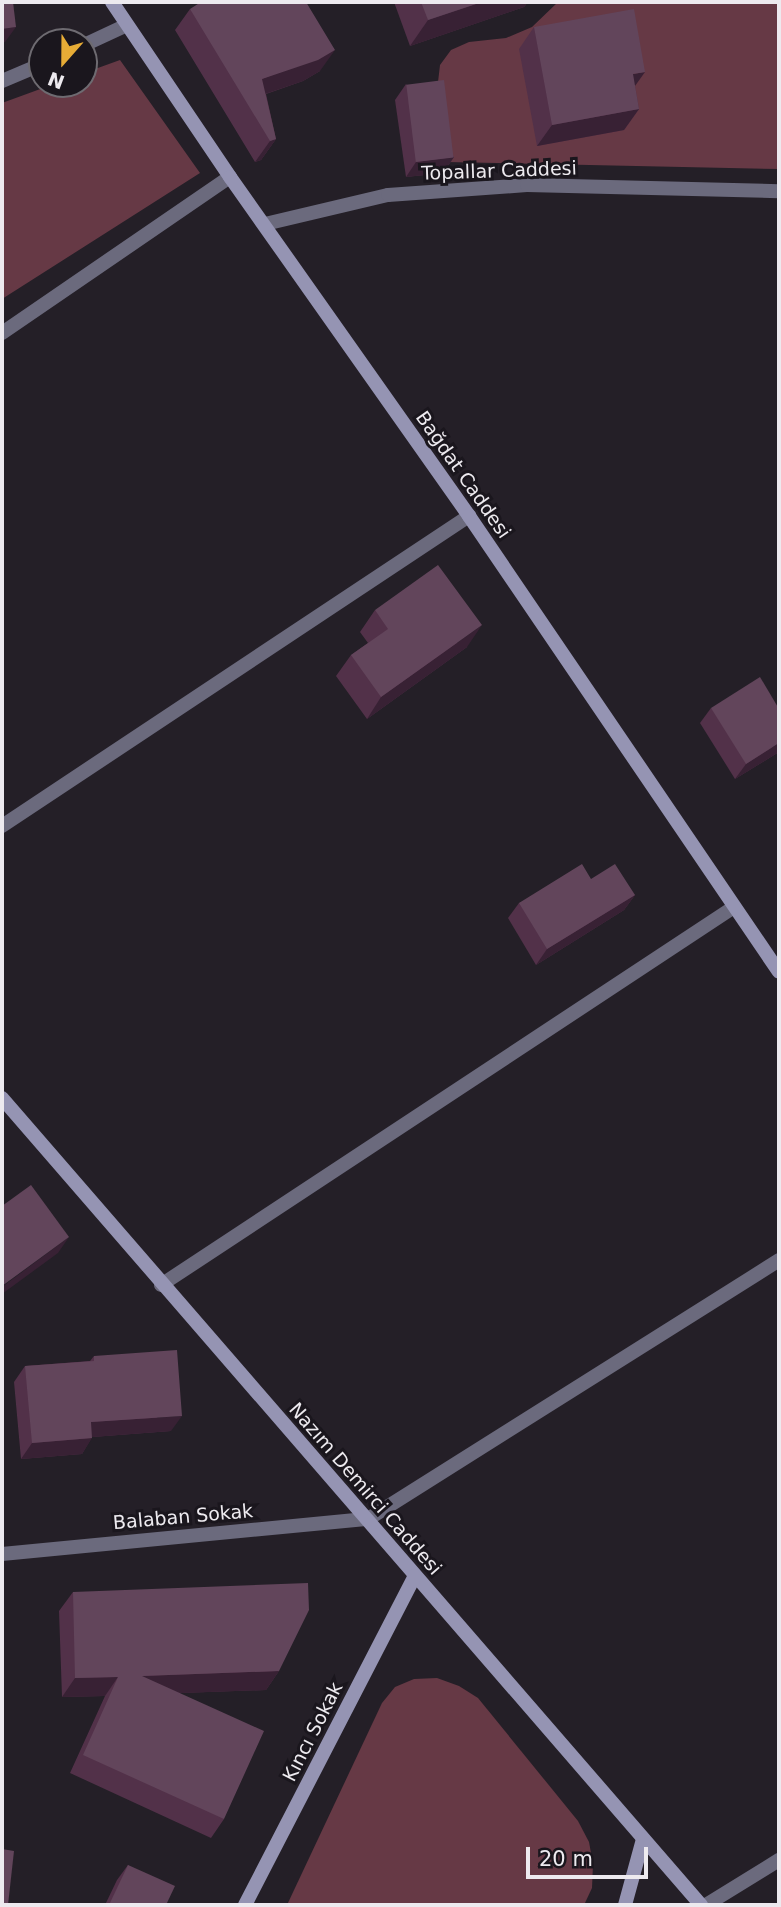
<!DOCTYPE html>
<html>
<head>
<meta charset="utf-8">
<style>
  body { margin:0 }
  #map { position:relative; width:781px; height:1907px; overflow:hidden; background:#241f27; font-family:"DejaVu Sans",sans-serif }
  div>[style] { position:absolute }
  .green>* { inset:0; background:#663945 }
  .street>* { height:14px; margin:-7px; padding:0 7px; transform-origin:7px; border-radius:7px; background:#6b6a7d }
  .secondary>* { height:14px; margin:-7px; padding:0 7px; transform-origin:7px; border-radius:7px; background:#9594b3 }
  .wall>* { inset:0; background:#523149 }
  .shaded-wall>* { inset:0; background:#382134 }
  .building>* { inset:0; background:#62455b; transform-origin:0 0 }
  span { translate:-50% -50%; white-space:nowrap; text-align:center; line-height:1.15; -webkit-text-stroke:6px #1a161d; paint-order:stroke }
  .street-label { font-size:19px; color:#edeaef }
  .frame { position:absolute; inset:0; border:4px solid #edeaef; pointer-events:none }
  .north { position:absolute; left:28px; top:28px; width:70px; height:70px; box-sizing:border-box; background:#1a161d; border:2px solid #6e6b71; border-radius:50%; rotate:201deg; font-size:19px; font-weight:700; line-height:28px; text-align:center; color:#edeaef }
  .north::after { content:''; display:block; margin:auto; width:24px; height:32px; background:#e7ac36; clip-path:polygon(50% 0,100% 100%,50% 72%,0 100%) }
  .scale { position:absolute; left:526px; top:1847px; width:122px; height:32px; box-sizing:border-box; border:4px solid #edeaef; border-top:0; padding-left:9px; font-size:21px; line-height:24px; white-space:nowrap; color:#edeaef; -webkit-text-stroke:5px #1a161d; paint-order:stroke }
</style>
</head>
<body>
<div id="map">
  <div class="green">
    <div style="clip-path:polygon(558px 2px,779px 2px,779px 169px,446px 162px,438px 82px,440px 65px,451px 50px,469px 42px,506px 38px,532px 27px)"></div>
    <div style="clip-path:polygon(120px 60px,200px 173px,2px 299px,2px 103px,54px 84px,84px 84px,84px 73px)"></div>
    <div style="clip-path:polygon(437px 1678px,459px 1686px,478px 1698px,578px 1821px,589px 1842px,593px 1864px,592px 1888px,584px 1905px,287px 1905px,382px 1703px,395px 1687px,414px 1679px)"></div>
  </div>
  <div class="street">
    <div style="left:84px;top:45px;width:47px;rotate:-24.9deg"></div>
    <div style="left:2px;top:81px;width:43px;rotate:-23deg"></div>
    <div style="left:265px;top:224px;width:126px;rotate:-13.3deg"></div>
    <div style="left:388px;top:195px;width:139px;rotate:-4.1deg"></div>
    <div style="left:527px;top:185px;width:252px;rotate:1.4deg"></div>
    <div style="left:2px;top:333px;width:276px;rotate:-34.4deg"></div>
    <div style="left:2px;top:826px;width:561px;rotate:-33.58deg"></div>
    <div style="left:161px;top:1285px;width:686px;rotate:-33.41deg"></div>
    <div style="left:2px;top:1554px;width:368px;rotate:-5.5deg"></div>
    <div style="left:368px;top:1519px;width:486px;rotate:-32.2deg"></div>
    <div style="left:706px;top:1905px;width:86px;rotate:-31.7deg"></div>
  </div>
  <div class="secondary">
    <div style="left:112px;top:2px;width:211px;rotate:56deg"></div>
    <div style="left:230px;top:177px;width:415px;rotate:54.8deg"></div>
    <div style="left:469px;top:516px;width:551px;rotate:55.79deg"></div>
    <div style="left:2px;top:1098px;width:1068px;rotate:49.1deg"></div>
    <div style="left:245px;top:1905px;width:370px;rotate:-62.7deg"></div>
    <div style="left:625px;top:1905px;width:68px;rotate:-74.7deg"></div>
  </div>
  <div class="wall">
    <div style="clip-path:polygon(394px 2px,528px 2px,524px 7px,410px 46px)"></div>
    <div style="clip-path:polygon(190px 9px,320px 71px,303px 81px,266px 94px,276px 139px,261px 160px,255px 162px,175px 30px)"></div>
    <div style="clip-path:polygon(534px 27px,635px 86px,639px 109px,624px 130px,537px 146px,519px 49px)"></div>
    <div style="clip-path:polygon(406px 84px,454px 157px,443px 173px,406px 177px,395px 100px)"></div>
    <div style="clip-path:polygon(375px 610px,467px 647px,367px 719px,336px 676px,351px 655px,368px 643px,360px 632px)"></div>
    <div style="clip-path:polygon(711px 708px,779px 752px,735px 779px,700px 723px)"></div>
    <div style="clip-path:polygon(591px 879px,635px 895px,624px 910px,536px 965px,508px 918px,519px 903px)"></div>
    <div style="clip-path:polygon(94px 1356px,171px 1431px,92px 1437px,82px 1454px,21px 1459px,14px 1382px,25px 1366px,90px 1361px)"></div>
    <div style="clip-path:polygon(73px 1592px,279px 1671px,266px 1690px,180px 1693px,224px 1819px,211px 1838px,70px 1773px,105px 1696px,62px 1697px,59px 1611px)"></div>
    <div style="clip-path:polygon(128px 1865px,166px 1905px,105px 1905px,117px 1880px)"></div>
  </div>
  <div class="shaded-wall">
    <div style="clip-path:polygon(482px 2px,528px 2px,524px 7px,410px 46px,428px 20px)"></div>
    <div style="clip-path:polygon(16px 27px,5px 42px,2px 43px,2px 29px)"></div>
    <div style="clip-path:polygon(335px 50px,320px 71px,303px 81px,247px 100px,262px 79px)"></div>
    <div style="clip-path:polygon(645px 72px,630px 93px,633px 74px)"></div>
    <div style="clip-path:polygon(639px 109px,624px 130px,537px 146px,552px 125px)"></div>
    <div style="clip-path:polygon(276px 139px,261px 160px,255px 162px,270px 141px)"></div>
    <div style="clip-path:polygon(454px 157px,443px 173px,406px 177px,416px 162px)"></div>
    <div style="clip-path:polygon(482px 625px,467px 647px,367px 719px,381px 697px)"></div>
    <div style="clip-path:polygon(779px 743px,779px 752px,735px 779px,746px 764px)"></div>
    <div style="clip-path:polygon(635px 895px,624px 910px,536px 965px,547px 949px)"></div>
    <div style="clip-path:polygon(69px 1237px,58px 1253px,2px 1294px,2px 1287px)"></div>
    <div style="clip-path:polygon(182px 1416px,171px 1431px,80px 1438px,91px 1422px)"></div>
    <div style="clip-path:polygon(92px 1438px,82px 1454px,21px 1459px,32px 1443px)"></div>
    <div style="clip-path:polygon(279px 1671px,266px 1690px,129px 1695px,142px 1676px)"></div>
    <div style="clip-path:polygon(118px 1677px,105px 1696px,62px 1697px,75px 1678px)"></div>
  </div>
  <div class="building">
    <div style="clip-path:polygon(2px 2px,13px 2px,16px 27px,2px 29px)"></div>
    <div style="clip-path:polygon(201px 2px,306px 2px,335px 50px,318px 60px,262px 79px,276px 139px,270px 141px,190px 9px)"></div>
    <div style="clip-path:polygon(421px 2px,482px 2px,428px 20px)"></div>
    <div style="clip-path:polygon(634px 9px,645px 72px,633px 74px,639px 109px,552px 125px,534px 27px)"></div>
    <div style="left:444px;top:80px;width:78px;height:38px;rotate:83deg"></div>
    <div style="clip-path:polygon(438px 565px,482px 625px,381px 697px,351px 655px,388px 629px,375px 610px)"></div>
    <div style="clip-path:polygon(760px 677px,779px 709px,779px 743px,746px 764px,711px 708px)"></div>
    <div style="clip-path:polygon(582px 864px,591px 879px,615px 864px,635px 895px,547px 949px,519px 903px)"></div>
    <div style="clip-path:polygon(31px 1185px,69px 1237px,2px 1286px,2px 1206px)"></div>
    <div style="clip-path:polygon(177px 1350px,182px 1416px,91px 1422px,92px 1438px,32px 1443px,25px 1366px,94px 1361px,94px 1356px)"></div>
    <div style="clip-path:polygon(308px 1583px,309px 1610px,279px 1671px,142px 1676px,264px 1731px,224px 1819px,83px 1755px,118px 1677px,75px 1678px,73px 1592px)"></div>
    <div style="clip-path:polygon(2px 1849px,14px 1851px,8px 1905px,2px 1905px)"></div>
    <div style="clip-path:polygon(128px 1865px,175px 1886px,166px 1905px,109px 1905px)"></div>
  </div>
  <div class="street-label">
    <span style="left:499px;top:171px;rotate:-2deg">Topallar Caddesi</span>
    <span style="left:463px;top:475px;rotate:55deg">Bağdat Caddesi</span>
    <span style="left:365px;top:1489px;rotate:49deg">Nazım Demirci Caddesi</span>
    <span style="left:183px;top:1517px;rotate:-5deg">Balaban Sokak</span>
    <span style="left:313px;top:1732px;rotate:-63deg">Kıncı Sokak</span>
  </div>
  <div class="frame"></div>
  <div class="north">N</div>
  <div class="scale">20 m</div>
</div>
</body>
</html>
